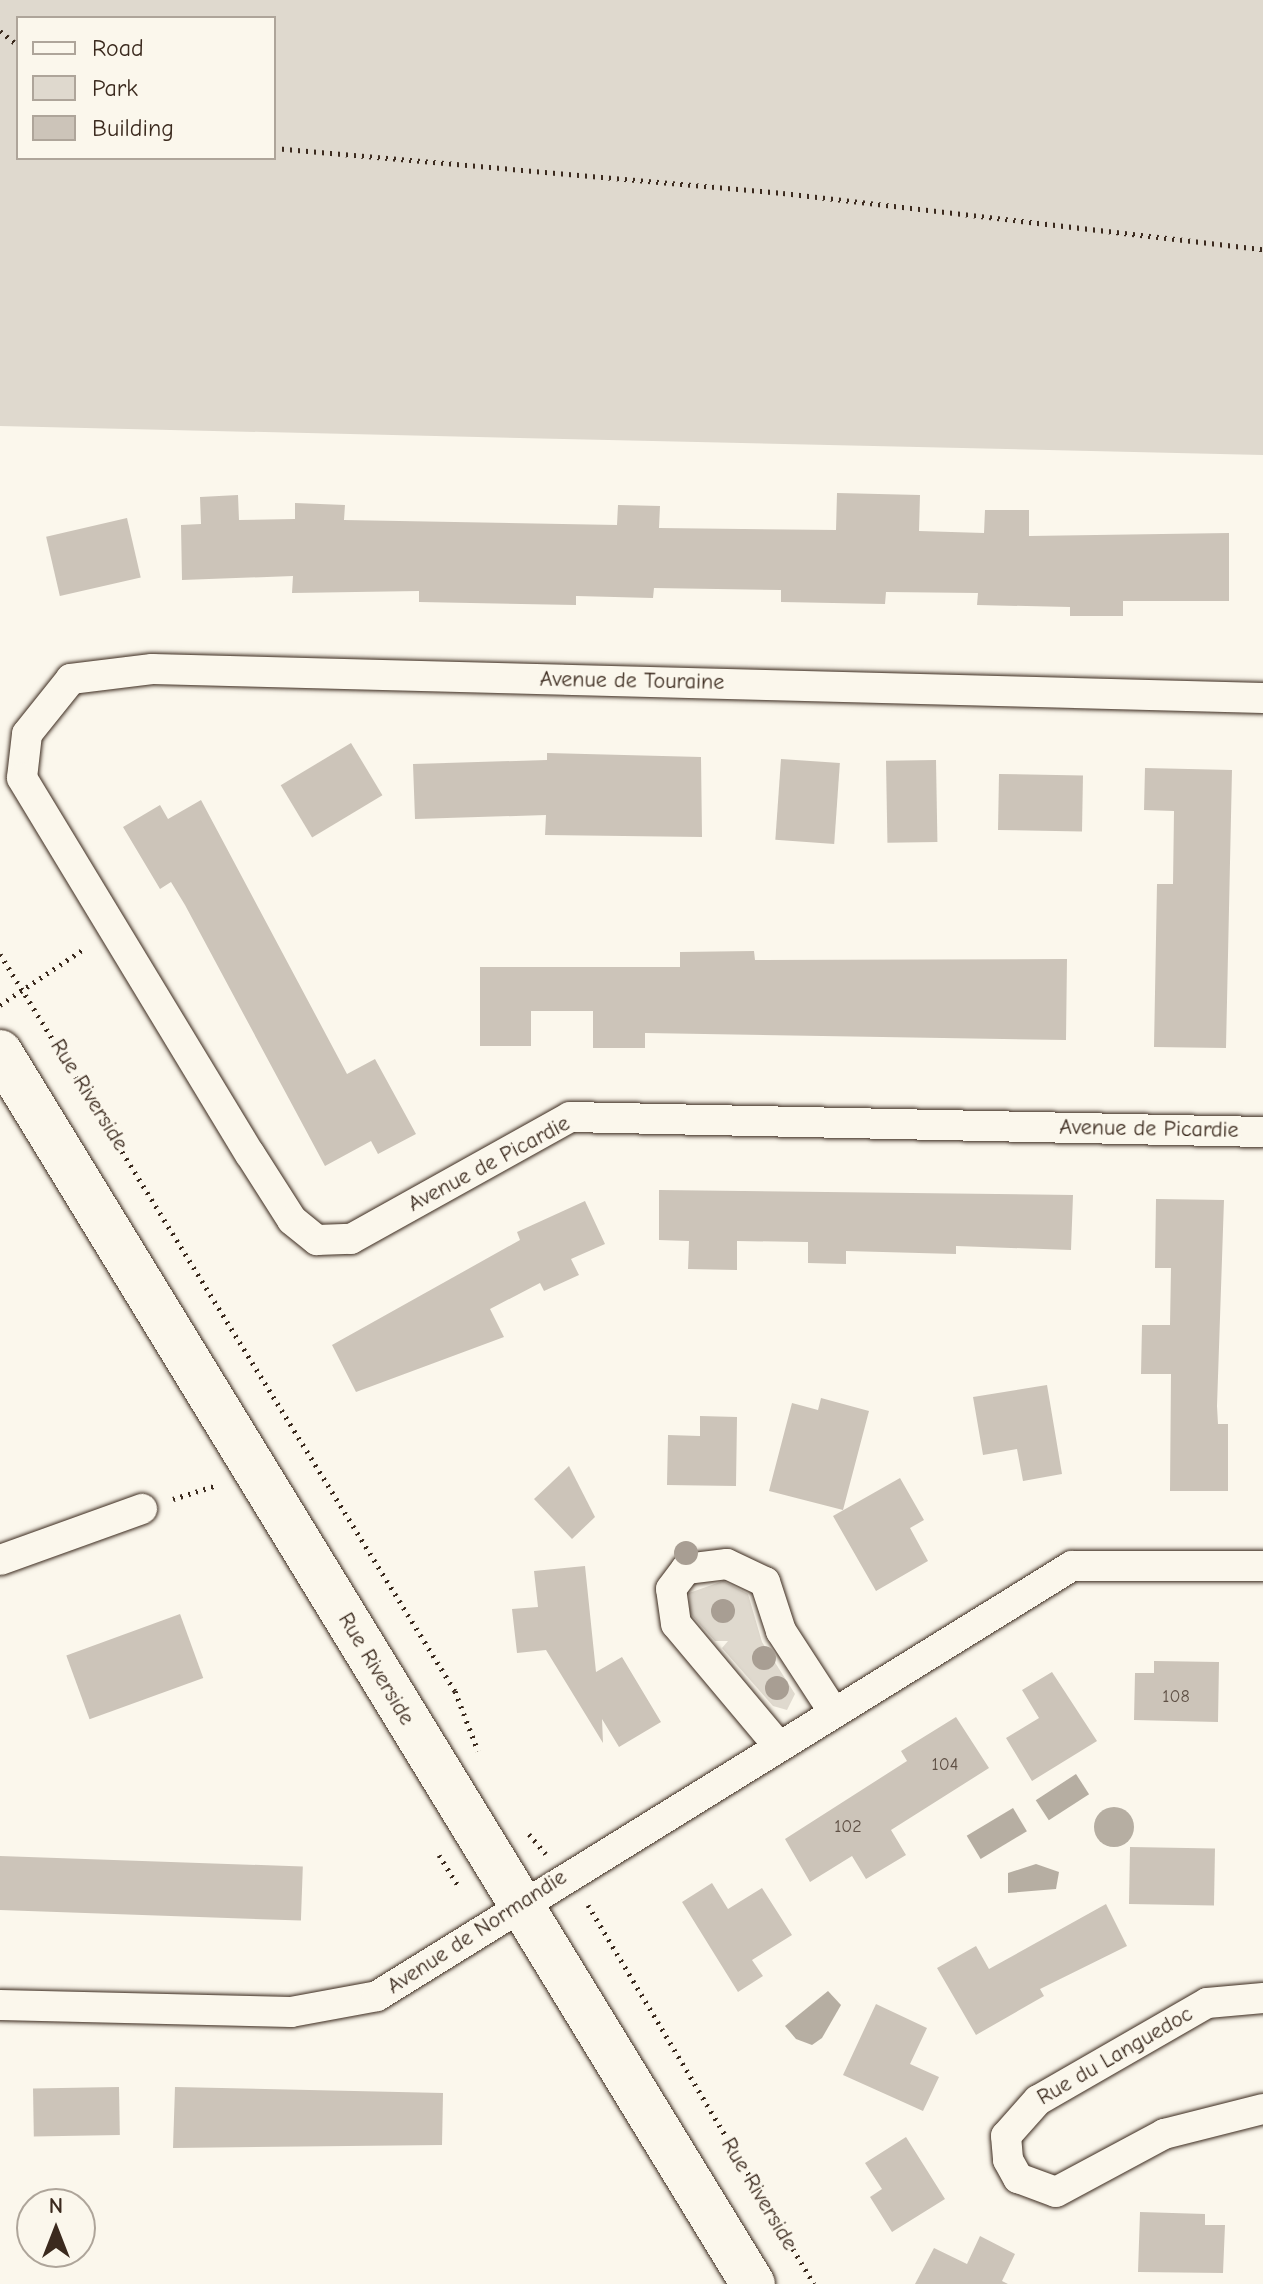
<!DOCTYPE html>
<html>
<head>
<meta charset="utf-8">
<style>
  body { margin:0 }
  #map { position:relative; width:1263px; height:2284px; overflow:hidden; background:#fbf7ec; font-family:"Comic Neue",sans-serif }
  div>[style] { position:absolute }
  .green>* { inset:0; background:#dfd9ce }
  .water>* { inset:0; background:#b6aea2; transform-origin:0 0 }
  .round { border-radius:50% }
  .building>* { inset:0; background:#ccc4b9; transform-origin:0 0 }
  .path>* { height:5px; margin-top:-2.5px; transform-origin:0; background:repeating-linear-gradient(90deg,#3b2a1e 0 2px,transparent 0 8px) }
  .roads { filter:drop-shadow(0 0 2px #3b2a1e) drop-shadow(0 0 2px #3b2a1e) }
  .street>* { height:30px; margin:-15px; padding:0 15px; transform-origin:15px; border-radius:15px; background:#fbf7ec }
  .secondary>* { height:44px; margin:-22px; padding:0 22px; transform-origin:22px; border-radius:22px; background:#fbf7ec }
  .trees>* { width:24px; height:24px; margin:-12px; border-radius:50%; background:#a89e93 }
  span { translate:-50% -50%; white-space:nowrap; text-align:center; line-height:1.15; -webkit-text-stroke:6px #fbf7ec; paint-order:stroke }
  .number-label { font-size:18px; color:#5f5045 }
  .number-label span { -webkit-text-stroke-width:0 }
  .street-label { font-size:22px; color:#3b2a1e }
  .legend { position:absolute; left:16px; top:16px; width:260px; height:144px; box-sizing:border-box; background:#fbf7ec; border:2px solid #aea59a; margin:0; padding:10px 14px; list-style:none; font-size:24px; color:#3b2a1e }
  .legend li { display:flex; align-items:center; gap:16px; height:40px }
  .legend b { width:40px; border:2px solid #aea59a }
  .north { position:absolute; left:16px; top:2188px; width:80px; height:80px; box-sizing:border-box; background:#fbf7ec; border:2px solid #aea59a; border-radius:50%; rotate:0deg; font-size:22px; font-weight:700; line-height:32px; text-align:center; color:#3b2a1e }
  .north::after { content:''; display:block; margin:auto; width:28px; height:36px; background:#3b2a1e; clip-path:polygon(50% 0,100% 100%,50% 72%,0 100%) }
</style>
</head>
<body>
<div id="map">
  <div class="green">
    <div style="clip-path:polygon(evenodd,0 0,1263px 0,1263px 455px,0 426px,0 0,18px 18px,274px 18px,274px 158px,18px 158px,18px 18px)"></div>
    <div style="clip-path:polygon(723px 1581px,748px 1594px,762px 1642px,795px 1694px,787px 1710px,773px 1706px,722px 1648px,728px 1641px,715px 1641px,690px 1613px,689px 1593px)"></div>
  </div>
  <div class="water">
    <div style="left:1076px;top:1774px;width:24px;height:48px;rotate:57deg"></div>
    <div class="round" style="left:1094px;top:1807px;width:40px;height:40px"></div>
    <div style="left:1013px;top:1808px;width:27px;height:54px;rotate:59deg"></div>
    <div style="clip-path:polygon(1036px 1864px,1059px 1872px,1056px 1889px,1008px 1893px,1008px 1873px)"></div>
    <div style="clip-path:polygon(828px 1991px,841px 2005px,822px 2038px,812px 2045px,796px 2039px,785px 2026px)"></div>
  </div>
  <div class="building">
    <div style="clip-path:polygon(837px 493px,920px 495px,919px 531px,984px 533px,985px 510px,1029px 510px,1029px 536px,1229px 533px,1229px 601px,1123px 601px,1123px 616px,1070px 616px,1070px 607px,977px 605px,978px 593px,886px 592px,885px 604px,781px 602px,781px 590px,654px 588px,653px 598px,576px 596px,576px 605px,419px 602px,419px 591px,292px 593px,293px 576px,182px 580px,181px 525px,201px 524px,200px 497px,238px 495px,239px 520px,295px 519px,295px 503px,345px 505px,344px 520px,617px 525px,618px 505px,660px 506px,659px 528px,836px 530px)"></div>
    <div style="left:127px;top:518px;width:61px;height:83px;rotate:77deg"></div>
    <div style="left:351px;top:743px;width:61px;height:82px;rotate:59deg"></div>
    <div style="clip-path:polygon(547px 753px,701px 757px,702px 837px,545px 835px,546px 815px,415px 819px,413px 764px,547px 760px)"></div>
    <div style="left:781px;top:759px;width:59px;height:81px;rotate:4deg"></div>
    <div style="left:936px;top:760px;width:82px;height:50px;rotate:89deg"></div>
    <div style="clip-path:polygon(1145px 768px,1232px 770px,1226px 1048px,1154px 1047px,1157px 884px,1173px 884px,1174px 811px,1144px 810px)"></div>
    <div style="left:999px;top:774px;width:84px;height:56px;rotate:1deg"></div>
    <div style="clip-path:polygon(201px 800px,347px 1074px,375px 1059px,416px 1134px,378px 1154px,371px 1141px,325px 1166px,185px 905px,171px 882px,160px 889px,123px 827px,160px 805px,168px 819px)"></div>
    <div style="clip-path:polygon(754px 951px,755px 960px,1067px 959px,1066px 1040px,645px 1033px,645px 1048px,593px 1048px,593px 1011px,531px 1011px,531px 1046px,480px 1046px,480px 967px,680px 967px,680px 952px)"></div>
    <div style="clip-path:polygon(659px 1190px,1073px 1195px,1071px 1250px,956px 1246px,956px 1254px,846px 1251px,846px 1264px,808px 1263px,808px 1242px,737px 1241px,737px 1270px,688px 1269px,689px 1241px,659px 1240px)"></div>
    <div style="clip-path:polygon(1156px 1199px,1224px 1200px,1217px 1406px,1218px 1424px,1228px 1424px,1228px 1491px,1170px 1491px,1171px 1374px,1141px 1374px,1142px 1325px,1170px 1325px,1171px 1268px,1155px 1268px)"></div>
    <div style="clip-path:polygon(585px 1201px,605px 1244px,571px 1259px,579px 1275px,544px 1291px,540px 1283px,490px 1309px,504px 1337px,356px 1392px,332px 1345px,520px 1240px,517px 1232px)"></div>
    <div style="clip-path:polygon(1047px 1385px,1062px 1474px,1023px 1481px,1017px 1449px,983px 1455px,973px 1397px)"></div>
    <div style="clip-path:polygon(821px 1398px,869px 1411px,843px 1510px,769px 1491px,792px 1403px,818px 1410px)"></div>
    <div style="clip-path:polygon(700px 1416px,737px 1417px,736px 1486px,667px 1485px,668px 1435px,700px 1436px)"></div>
    <div style="clip-path:polygon(569px 1466px,595px 1517px,572px 1539px,534px 1499px)"></div>
    <div style="clip-path:polygon(900px 1478px,924px 1520px,910px 1528px,928px 1561px,876px 1591px,833px 1516px)"></div>
    <div style="clip-path:polygon(585px 1566px,596px 1672px,622px 1657px,661px 1722px,619px 1747px,602px 1719px,603px 1743px,546px 1650px,517px 1653px,512px 1609px,538px 1607px,534px 1571px)"></div>
    <div style="left:180px;top:1614px;width:68px;height:121px;rotate:70deg"></div>
    <div style="clip-path:polygon(1154px 1661px,1219px 1662px,1218px 1722px,1134px 1720px,1135px 1673px,1154px 1673px)"></div>
    <div style="clip-path:polygon(1052px 1672px,1097px 1741px,1032px 1781px,1006px 1738px,1039px 1718px,1022px 1690px)"></div>
    <div style="clip-path:polygon(956px 1717px,989px 1768px,891px 1830px,906px 1855px,866px 1879px,852px 1856px,810px 1882px,785px 1839px,907px 1761px,901px 1751px)"></div>
    <div style="left:1130px;top:1847px;width:85px;height:57px;rotate:1deg"></div>
    <div style="left:0;top:1856px;width:303px;height:54px;rotate:2deg"></div>
    <div style="clip-path:polygon(712px 1883px,728px 1909px,762px 1888px,792px 1935px,752px 1960px,763px 1976px,738px 1992px,682px 1902px)"></div>
    <div style="clip-path:polygon(1106px 1904px,1127px 1946px,1040px 1989px,1044px 1996px,976px 2035px,937px 1968px,976px 1946px,989px 1969px)"></div>
    <div style="clip-path:polygon(876px 2004px,927px 2028px,910px 2064px,939px 2077px,923px 2111px,843px 2075px)"></div>
    <div style="left:119px;top:2087px;width:48px;height:86px;rotate:89deg"></div>
    <div style="clip-path:polygon(175px 2087px,443px 2093px,442px 2145px,173px 2148px)"></div>
    <div style="clip-path:polygon(906px 2137px,945px 2199px,892px 2232px,870px 2197px,882px 2189px,865px 2163px)"></div>
    <div style="clip-path:polygon(1140px 2212px,1205px 2214px,1205px 2225px,1225px 2225px,1223px 2273px,1138px 2272px)"></div>
    <div style="clip-path:polygon(980px 2236px,1015px 2254px,1002px 2281px,1008px 2284px,915px 2284px,934px 2248px,967px 2264px)"></div>
  </div>
  <div class="path">
    <div style="left:0;top:31px;width:23px;rotate:38deg"></div>
    <div style="left:274px;top:148px;width:511px;rotate:5.05deg"></div>
    <div style="left:783px;top:193px;width:483px;rotate:6.7deg"></div>
    <div style="left:0;top:954px;width:866px;rotate:58.31deg"></div>
    <div style="left:455px;top:1691px;width:64px;rotate:69deg"></div>
    <div style="left:0;top:1005px;width:102px;rotate:-33.8deg"></div>
    <div style="left:173px;top:1499px;width:46px;rotate:-17.7deg"></div>
    <div style="left:529px;top:1834px;width:26px;rotate:50deg"></div>
    <div style="left:439px;top:1855px;width:38px;rotate:58deg"></div>
    <div style="left:588px;top:1905px;width:441px;rotate:59.2deg"></div>
  </div>
  <div class="roads">
    <div class="street">
      <div style="left:1263px;top:698px;width:1111px;rotate:-178.5deg"></div>
      <div style="left:152px;top:669px;width:82px;rotate:173deg"></div>
      <div style="left:71px;top:679px;width:70px;rotate:128.7deg"></div>
      <div style="left:27px;top:734px;width:44px;rotate:96.5deg"></div>
      <div style="left:22px;top:778px;width:440px;rotate:58.8deg"></div>
      <div style="left:250px;top:1154px;width:78px;rotate:57.5deg"></div>
      <div style="left:292px;top:1220px;width:32px;rotate:39deg"></div>
      <div style="left:317px;top:1240px;width:34px;rotate:-2deg"></div>
      <div style="left:351px;top:1239px;width:251px;rotate:-29.1deg"></div>
      <div style="left:570px;top:1117px;width:693px;rotate:1.24deg"></div>
      <div style="left:0;top:1560px;width:151px;rotate:-19.8deg"></div>
      <div style="left:776px;top:1743px;width:155px;rotate:-130deg"></div>
      <div style="left:676px;top:1624px;width:35px;rotate:-98deg"></div>
      <div style="left:671px;top:1589px;width:25px;rotate:-53deg"></div>
      <div style="left:686px;top:1569px;width:41px;rotate:-7deg"></div>
      <div style="left:727px;top:1564px;width:42px;rotate:25.3deg"></div>
      <div style="left:765px;top:1582px;width:52px;rotate:71.9deg"></div>
      <div style="left:781px;top:1631px;width:95px;rotate:57deg"></div>
      <div style="left:1263px;top:1998px;width:56px;rotate:174.9deg"></div>
      <div style="left:1207px;top:2003px;width:195px;rotate:150.1deg"></div>
      <div style="left:1038px;top:2100px;width:48px;rotate:131.6deg"></div>
      <div style="left:1006px;top:2136px;width:24px;rotate:85deg"></div>
      <div style="left:1008px;top:2160px;width:21px;rotate:61deg"></div>
      <div style="left:1018px;top:2178px;width:40px;rotate:20.2deg"></div>
      <div style="left:1056px;top:2192px;width:123px;rotate:-28.2deg"></div>
      <div style="left:1164px;top:2134px;width:102px;rotate:-14.2deg"></div>
      <div style="left:0;top:2005px;width:291px;rotate:1.4deg"></div>
      <div style="left:291px;top:2012px;width:87px;rotate:-10.5deg"></div>
      <div style="left:377px;top:1996px;width:817px;rotate:-31.75deg"></div>
      <div style="left:1072px;top:1566px;width:191px"></div>
    </div>
    <div class="secondary">
      <div style="left:0;top:1052px;width:1444px;rotate:58.57deg"></div>
    </div>
  </div>
  <div class="trees">
    <div style="left:686px;top:1553px"></div>
    <div style="left:723px;top:1611px"></div>
    <div style="left:764px;top:1658px"></div>
    <div style="left:777px;top:1688px"></div>
  </div>
  <div class="number-label">
    <span style="left:1176px;top:1697px">108</span>
    <span style="left:945px;top:1765px">104</span>
    <span style="left:848px;top:1827px">102</span>
  </div>
  <div class="street-label">
    <span style="left:632px;top:681px;rotate:1deg">Avenue de Touraine</span>
    <span style="left:89px;top:1095px;rotate:58deg">Rue Riverside</span>
    <span style="left:1149px;top:1129px;rotate:1deg">Avenue de Picardie</span>
    <span style="left:489px;top:1164px;rotate:-28deg">Avenue de Picardie</span>
    <span style="left:376px;top:1669px;rotate:59deg">Rue Riverside</span>
    <span style="left:477px;top:1932px;rotate:-33deg">Avenue de Normandie</span>
    <span style="left:1115px;top:2056px;rotate:-30deg">Rue du Languedoc</span>
    <span style="left:759px;top:2194px;rotate:59deg">Rue Riverside</span>
  </div>
  <ul class="legend">
  <li><b style="height:10px;background:#fbf7ec"></b>Road</li>
  <li><b style="height:22px;background:#dfd9ce"></b>Park</li>
  <li><b style="height:22px;background:#ccc4b9"></b>Building</li>
  </ul>
  <div class="north">N</div>
</div>
</body>
</html>
